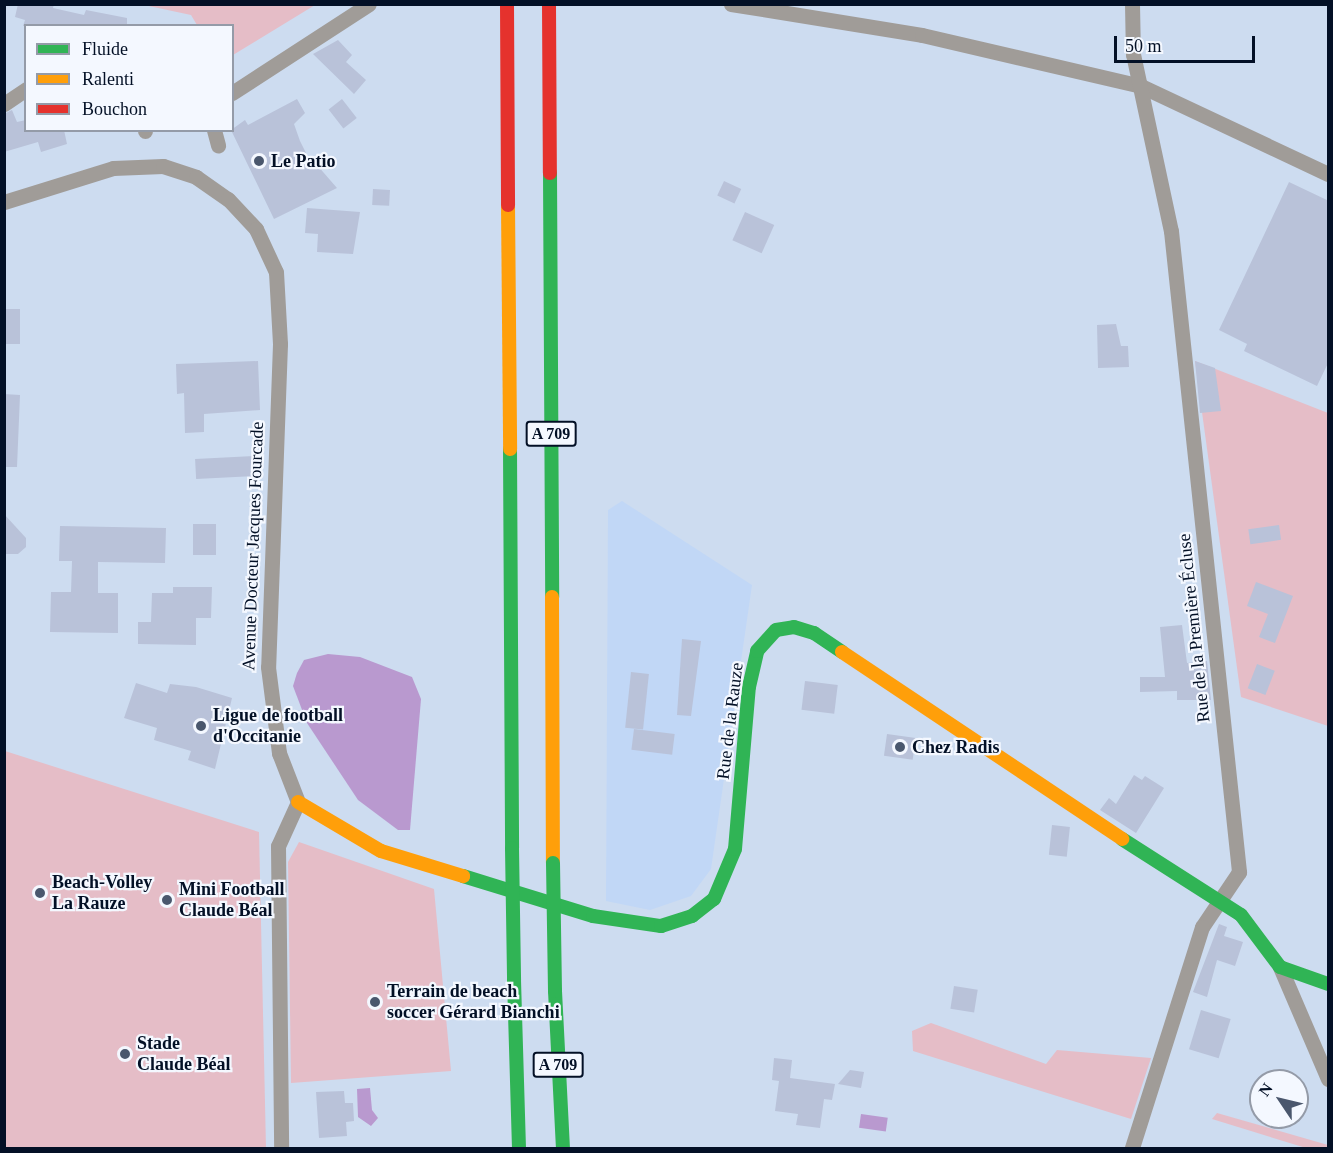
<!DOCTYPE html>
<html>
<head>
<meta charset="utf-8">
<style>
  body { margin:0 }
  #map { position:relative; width:1333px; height:1153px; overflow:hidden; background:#cddcf0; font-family:Georgia,serif }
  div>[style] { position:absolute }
  .built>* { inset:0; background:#c1d7f6 }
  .green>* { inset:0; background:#e5bdc7 }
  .water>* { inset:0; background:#b999cf; transform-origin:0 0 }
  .building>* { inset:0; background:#b9c2d9; transform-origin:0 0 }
  .street>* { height:15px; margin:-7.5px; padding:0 7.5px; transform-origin:7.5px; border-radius:7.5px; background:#a09c98 }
  .fast>* { height:14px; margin:-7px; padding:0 7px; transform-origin:7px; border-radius:7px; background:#30b455 }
  .slow>* { height:14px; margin:-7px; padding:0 7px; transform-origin:7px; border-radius:7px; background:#ff9f0a }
  .jam>* { height:14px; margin:-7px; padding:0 7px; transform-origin:7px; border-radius:7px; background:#e5322d }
  .fast-bridge>* { height:14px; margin:-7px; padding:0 7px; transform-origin:7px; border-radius:7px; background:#30b455 }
  .dots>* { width:16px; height:16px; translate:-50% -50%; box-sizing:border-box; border:3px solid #f4f8ff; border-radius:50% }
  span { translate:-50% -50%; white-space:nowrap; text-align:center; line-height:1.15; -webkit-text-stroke:4.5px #f4f8ff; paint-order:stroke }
  .shield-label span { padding:2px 4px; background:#f4f8ff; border:2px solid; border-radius:4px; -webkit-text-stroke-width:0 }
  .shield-label { font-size:16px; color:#031026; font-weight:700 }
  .poi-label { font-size:18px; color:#031026; font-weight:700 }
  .left { translate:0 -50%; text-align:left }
  .street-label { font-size:18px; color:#031026 }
  .frame { position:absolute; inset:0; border:6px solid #031026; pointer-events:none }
  .legend { position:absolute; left:24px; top:24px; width:210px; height:108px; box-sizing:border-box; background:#f4f8ff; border:2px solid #949ba8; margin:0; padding:8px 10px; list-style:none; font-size:18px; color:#031026 }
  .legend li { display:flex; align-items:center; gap:12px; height:30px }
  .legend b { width:30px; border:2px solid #949ba8 }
  .north { position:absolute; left:1249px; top:1069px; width:60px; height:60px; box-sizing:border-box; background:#f4f8ff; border:2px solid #949ba8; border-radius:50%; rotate:305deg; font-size:16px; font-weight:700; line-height:24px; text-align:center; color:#031026 }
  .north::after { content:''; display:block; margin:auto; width:21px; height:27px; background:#4a576d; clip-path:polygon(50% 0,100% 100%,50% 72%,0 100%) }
  .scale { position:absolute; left:1114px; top:36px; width:141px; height:27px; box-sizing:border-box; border:3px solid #031026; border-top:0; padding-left:8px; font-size:18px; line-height:21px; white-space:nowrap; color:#031026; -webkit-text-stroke:4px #f4f8ff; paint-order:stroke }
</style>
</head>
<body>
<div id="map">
  <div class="built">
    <div style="clip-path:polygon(622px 501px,752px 585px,711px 869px,691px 896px,650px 910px,606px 901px,608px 510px)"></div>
  </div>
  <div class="green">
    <div style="clip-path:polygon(144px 5px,315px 5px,233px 55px,232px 26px,197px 25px,191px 15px)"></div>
    <div style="clip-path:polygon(1195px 361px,1328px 413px,1328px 726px,1241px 697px)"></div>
    <div style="clip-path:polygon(5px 751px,259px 832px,266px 1148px,5px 1148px)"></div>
    <div style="clip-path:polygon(299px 842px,434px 889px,451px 1071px,291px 1083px,288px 862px)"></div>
    <div style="clip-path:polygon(931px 1023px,1046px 1064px,1057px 1050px,1151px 1058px,1131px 1119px,913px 1051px,912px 1031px)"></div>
    <div style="clip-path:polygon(1217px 1113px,1328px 1145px,1328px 1148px,1306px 1148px,1212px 1119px)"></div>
  </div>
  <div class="water">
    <div style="clip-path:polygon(328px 654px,360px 657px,412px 677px,421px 699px,410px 830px,398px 830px,358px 800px,307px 723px,293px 686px,297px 673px,304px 660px)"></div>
    <div style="clip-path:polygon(370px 1088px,372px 1110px,378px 1118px,371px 1126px,358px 1117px,357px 1089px)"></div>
    <div style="left:861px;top:1114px;width:27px;height:14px;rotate:8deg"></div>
  </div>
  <div class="building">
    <div style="clip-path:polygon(18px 4px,54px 4px,53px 8px,84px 15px,86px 10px,127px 18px,127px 26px,23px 26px,25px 20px,15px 17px)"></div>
    <div style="clip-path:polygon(338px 40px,352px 55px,346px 62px,366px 80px,354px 94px,313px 54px)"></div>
    <div style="clip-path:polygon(297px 99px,305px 113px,294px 124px,300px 141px,313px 167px,317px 165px,337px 188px,274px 219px,231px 130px,245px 120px,248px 125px)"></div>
    <div style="left:342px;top:99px;width:24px;height:17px;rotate:52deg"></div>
    <div style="clip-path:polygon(12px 110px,17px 122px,26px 120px,26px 130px,64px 130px,67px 144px,41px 152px,38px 142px,4px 152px,4px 114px)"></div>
    <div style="left:724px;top:181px;width:19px;height:16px;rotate:25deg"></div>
    <div style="clip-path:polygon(1289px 182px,1329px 201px,1329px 361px,1317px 386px,1244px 351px,1247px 344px,1219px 330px)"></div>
    <div style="left:373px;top:189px;width:17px;height:16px;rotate:3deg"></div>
    <div style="clip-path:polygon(307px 208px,360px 212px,353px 254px,317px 252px,318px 234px,305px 233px)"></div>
    <div style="left:745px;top:212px;width:32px;height:31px;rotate:24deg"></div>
    <div style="left:4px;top:309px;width:16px;height:35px"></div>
    <div style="clip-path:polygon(1116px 324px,1121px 346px,1128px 346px,1129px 367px,1098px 368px,1097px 325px)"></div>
    <div style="clip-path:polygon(258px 361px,260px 410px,204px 414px,204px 432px,185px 433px,184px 393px,177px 394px,176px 364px)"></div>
    <div style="clip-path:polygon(1195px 361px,1215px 368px,1221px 411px,1200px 413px)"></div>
    <div style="clip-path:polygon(4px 394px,20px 395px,17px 467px,4px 467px)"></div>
    <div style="left:254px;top:456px;width:20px;height:59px;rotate:87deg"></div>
    <div style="clip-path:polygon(4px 514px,26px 538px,26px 547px,18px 554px,4px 554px)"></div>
    <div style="left:193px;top:524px;width:23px;height:31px"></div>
    <div style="left:1279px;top:525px;width:15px;height:31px;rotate:82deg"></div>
    <div style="clip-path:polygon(60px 526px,166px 528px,165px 563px,98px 562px,98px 593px,118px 593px,118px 633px,50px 632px,51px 592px,71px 592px,72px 561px,59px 561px)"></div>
    <div style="clip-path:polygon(1256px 582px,1293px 596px,1275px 643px,1259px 637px,1268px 614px,1247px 606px)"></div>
    <div style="clip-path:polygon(173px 587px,212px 587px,211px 618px,196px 618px,196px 645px,138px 644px,138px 622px,151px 622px,152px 593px,173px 593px)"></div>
    <div style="clip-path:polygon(1182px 625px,1187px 663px,1207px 661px,1211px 700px,1177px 700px,1177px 691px,1140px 692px,1140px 677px,1165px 677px,1160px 627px)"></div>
    <div style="clip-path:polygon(682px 639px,701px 641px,691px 716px,677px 715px)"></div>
    <div style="left:1257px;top:664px;width:19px;height:26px;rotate:21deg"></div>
    <div style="left:631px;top:672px;width:18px;height:56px;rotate:6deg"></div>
    <div style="left:805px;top:681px;width:33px;height:29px;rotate:7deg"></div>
    <div style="clip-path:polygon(136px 683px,167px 693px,170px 684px,196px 687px,232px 698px,215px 769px,188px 760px,191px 751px,154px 740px,157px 728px,124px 718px)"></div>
    <div style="left:634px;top:729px;width:41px;height:21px;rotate:7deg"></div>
    <div style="left:887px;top:734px;width:29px;height:22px;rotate:8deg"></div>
    <div style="clip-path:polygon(1134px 775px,1142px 780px,1145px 776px,1164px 788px,1136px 833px,1100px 810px,1109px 798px,1116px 804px)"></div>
    <div style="left:1052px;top:825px;width:18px;height:30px;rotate:6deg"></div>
    <div style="clip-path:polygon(1219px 924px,1227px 927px,1224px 936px,1243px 942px,1235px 966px,1217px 960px,1207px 997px,1193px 992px)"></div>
    <div style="left:954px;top:986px;width:24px;height:23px;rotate:9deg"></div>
    <div style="left:1201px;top:1010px;width:31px;height:41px;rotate:17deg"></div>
    <div style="clip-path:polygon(774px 1058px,792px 1060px,790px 1078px,835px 1084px,832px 1100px,824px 1099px,820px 1128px,796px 1125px,798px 1114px,775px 1111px,779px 1081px,772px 1080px)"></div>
    <div style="clip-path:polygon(850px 1070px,864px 1072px,861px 1088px,838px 1084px)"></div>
    <div style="clip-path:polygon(344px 1091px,345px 1103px,353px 1103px,354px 1121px,346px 1122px,347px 1136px,319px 1138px,316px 1092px)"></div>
  </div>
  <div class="street">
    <div style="left:731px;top:4px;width:193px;rotate:9.2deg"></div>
    <div style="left:922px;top:35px;width:225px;rotate:13.1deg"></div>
    <div style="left:1141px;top:86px;width:207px;rotate:25.2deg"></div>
    <div style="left:1132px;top:4px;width:50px;rotate:88.9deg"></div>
    <div style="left:1133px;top:54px;width:181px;rotate:77.9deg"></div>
    <div style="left:1171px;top:231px;width:645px;rotate:83.94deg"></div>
    <div style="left:1239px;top:872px;width:66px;rotate:123.9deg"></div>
    <div style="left:1202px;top:927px;width:232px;rotate:107.6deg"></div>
    <div style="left:232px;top:93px;width:163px;rotate:-33deg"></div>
    <div style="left:4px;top:104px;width:27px;rotate:-34deg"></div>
    <div style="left:145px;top:130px;width:1px;rotate:90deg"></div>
    <div style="left:214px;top:130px;width:16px;rotate:75deg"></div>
    <div style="left:4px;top:202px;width:114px;rotate:-17.3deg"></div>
    <div style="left:113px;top:168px;width:50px;rotate:-2.3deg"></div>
    <div style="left:163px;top:166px;width:35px;rotate:18deg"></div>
    <div style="left:196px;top:177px;width:39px;rotate:35deg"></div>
    <div style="left:228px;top:199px;width:41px;rotate:47deg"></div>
    <div style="left:256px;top:229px;width:47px;rotate:65.1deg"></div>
    <div style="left:276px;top:272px;width:72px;rotate:86.8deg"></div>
    <div style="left:280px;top:344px;width:323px;rotate:92.1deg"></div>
    <div style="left:268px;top:667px;width:87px;rotate:82.7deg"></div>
    <div style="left:279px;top:753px;width:53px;rotate:68.8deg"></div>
    <div style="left:298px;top:802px;width:48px;rotate:114.4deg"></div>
    <div style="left:278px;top:846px;width:302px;rotate:89.4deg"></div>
    <div style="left:1280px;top:967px;width:122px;rotate:66.8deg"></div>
  </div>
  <div class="fast">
    <div style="left:550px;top:173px;width:424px;rotate:89.7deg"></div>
    <div style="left:510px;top:449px;width:399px;rotate:89.7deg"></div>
    <div style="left:1122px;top:839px;width:141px;rotate:32.6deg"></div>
    <div style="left:1241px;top:915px;width:65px;rotate:53.1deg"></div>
    <div style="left:1280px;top:967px;width:51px;rotate:19.5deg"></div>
    <div style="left:463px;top:876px;width:136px;rotate:17.1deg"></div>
    <div style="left:593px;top:916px;width:69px;rotate:8.4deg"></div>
    <div style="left:661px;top:926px;width:33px;rotate:-18deg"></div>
    <div style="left:692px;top:916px;width:28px;rotate:-38deg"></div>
    <div style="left:714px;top:899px;width:54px;rotate:-67.2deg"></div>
    <div style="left:735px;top:849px;width:163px;rotate:-85.1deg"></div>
    <div style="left:749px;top:687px;width:37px;rotate:-77deg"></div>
    <div style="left:757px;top:651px;width:28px;rotate:-48deg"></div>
    <div style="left:776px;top:630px;width:18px;rotate:-9deg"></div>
    <div style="left:794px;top:627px;width:21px;rotate:17deg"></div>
    <div style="left:814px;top:633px;width:34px;rotate:34deg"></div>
    <div style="left:514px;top:980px;width:168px;rotate:88.3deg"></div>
    <div style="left:555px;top:991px;width:157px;rotate:87.1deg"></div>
  </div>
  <div class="slow">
    <div style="left:508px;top:205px;width:244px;rotate:89.5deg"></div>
    <div style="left:552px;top:597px;width:266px;rotate:89.8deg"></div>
    <div style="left:842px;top:652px;width:337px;rotate:33.7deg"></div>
    <div style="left:298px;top:802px;width:96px;rotate:30.6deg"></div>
    <div style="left:381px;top:851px;width:86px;rotate:17deg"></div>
  </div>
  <div class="jam">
    <div style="left:507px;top:4px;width:201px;rotate:89.7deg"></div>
    <div style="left:549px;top:4px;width:169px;rotate:89.7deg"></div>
  </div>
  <div class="fast-bridge">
    <div style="left:512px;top:848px;width:132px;rotate:89.1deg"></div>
    <div style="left:553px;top:863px;width:128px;rotate:89.1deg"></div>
  </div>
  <div class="dots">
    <div style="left:259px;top:161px;background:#4a576d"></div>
    <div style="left:201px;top:726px;background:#4a576d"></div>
    <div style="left:900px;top:747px;background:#4a576d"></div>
    <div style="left:40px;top:893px;background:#4a576d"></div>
    <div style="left:167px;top:900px;background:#4a576d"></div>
    <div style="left:375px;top:1002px;background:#4a576d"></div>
    <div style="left:125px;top:1054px;background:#4a576d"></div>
  </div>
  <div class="shield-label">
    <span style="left:551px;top:434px">A 709</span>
    <span style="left:558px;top:1065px">A 709</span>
  </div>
  <div class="poi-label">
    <span class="left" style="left:271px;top:161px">Le Patio</span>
    <span class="left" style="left:213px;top:726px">Ligue de football<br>d'Occitanie</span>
    <span class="left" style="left:912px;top:747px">Chez Radis</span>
    <span class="left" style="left:52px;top:893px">Beach-Volley<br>La Rauze</span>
    <span class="left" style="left:179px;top:900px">Mini Football<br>Claude Béal</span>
    <span class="left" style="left:387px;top:1002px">Terrain de beach<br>soccer Gérard Bianchi</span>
    <span class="left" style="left:137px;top:1054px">Stade<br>Claude Béal</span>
  </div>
  <div class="street-label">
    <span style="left:253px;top:546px;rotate:-88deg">Avenue Docteur Jacques Fourcade</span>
    <span style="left:1194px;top:628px;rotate:-96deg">Rue de la Première Écluse</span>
    <span style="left:730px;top:721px;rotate:-83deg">Rue de la Rauze</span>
  </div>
  <div class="frame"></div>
  <ul class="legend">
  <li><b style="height:8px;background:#30b455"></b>Fluide</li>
  <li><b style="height:8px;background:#ff9f0a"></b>Ralenti</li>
  <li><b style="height:8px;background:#e5322d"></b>Bouchon</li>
  </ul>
  <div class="north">N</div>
  <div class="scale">50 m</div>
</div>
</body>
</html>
